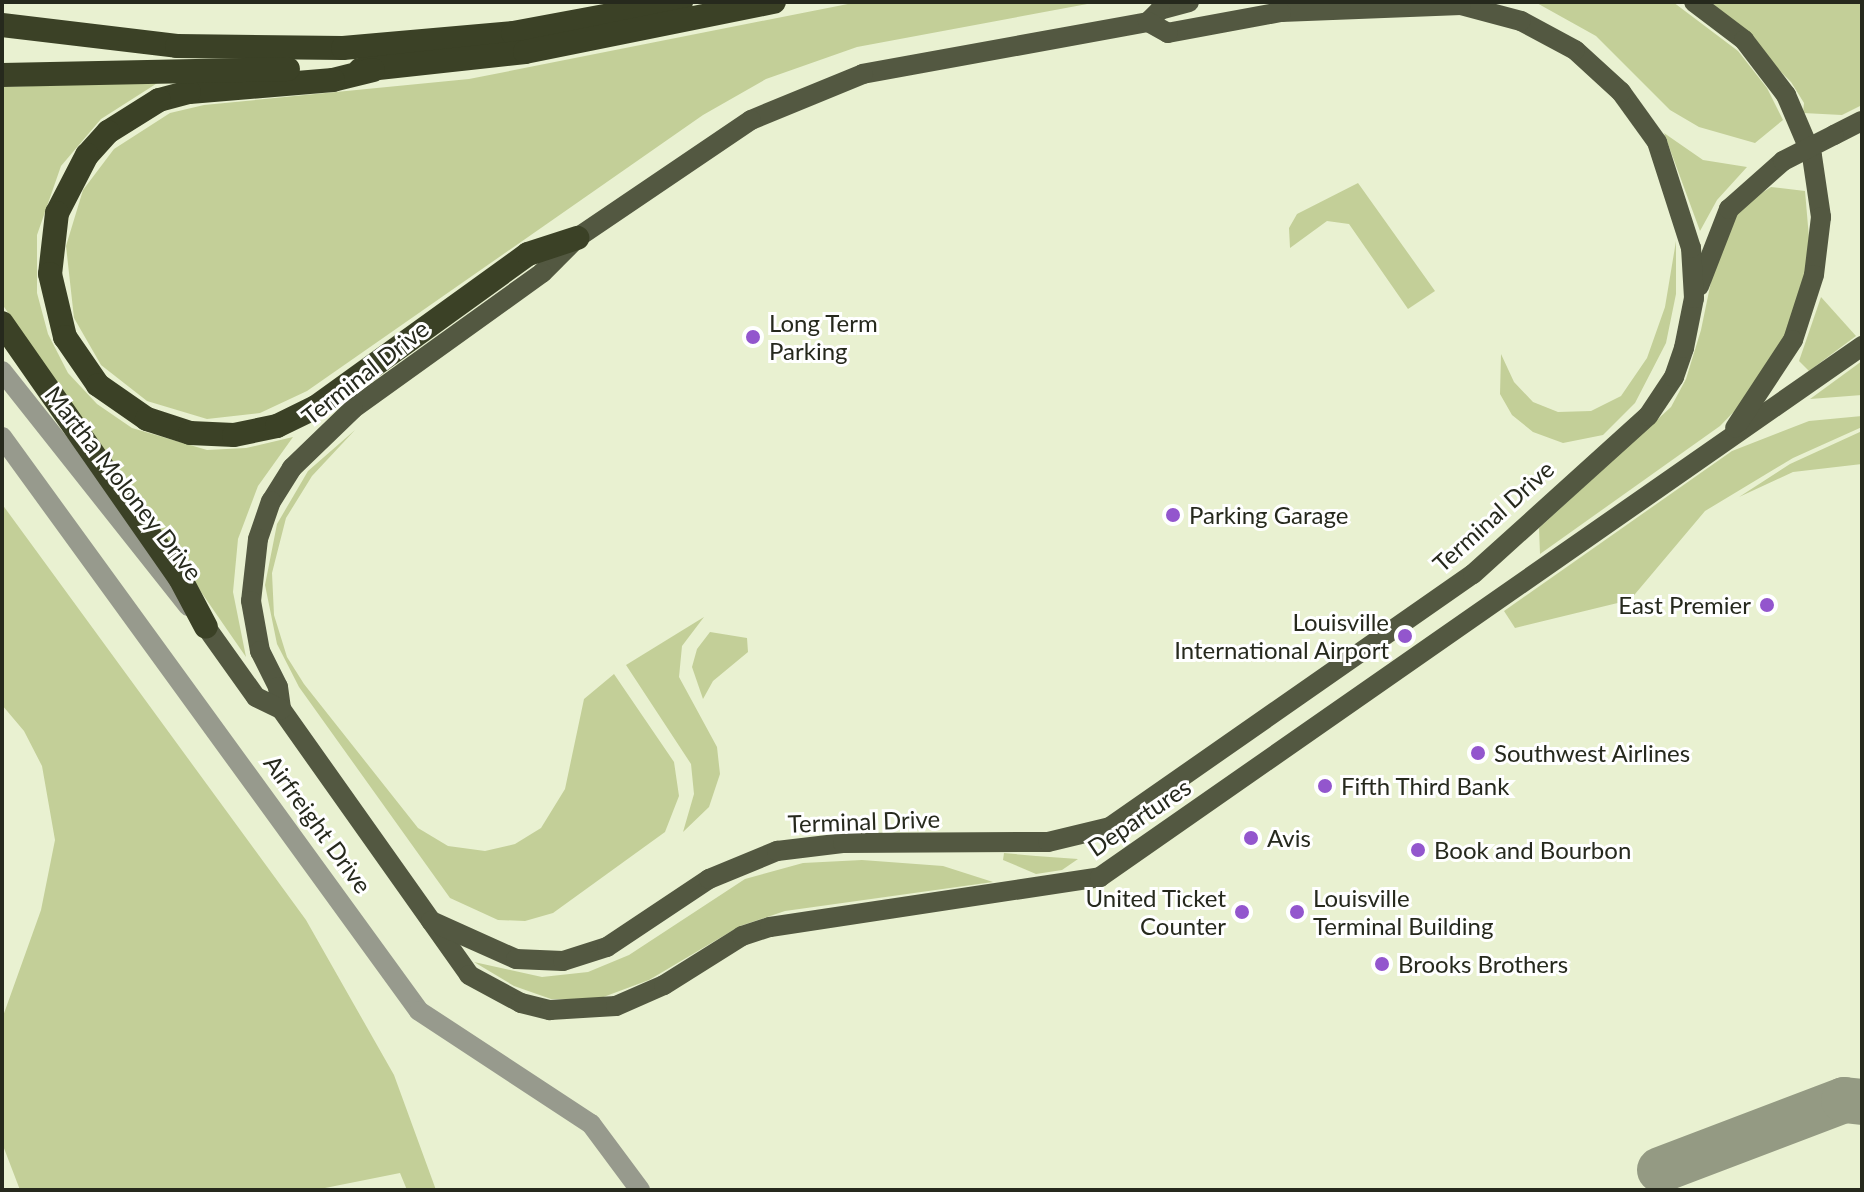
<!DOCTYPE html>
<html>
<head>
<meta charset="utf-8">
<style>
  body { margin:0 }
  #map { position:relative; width:1864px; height:1192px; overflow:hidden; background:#e9f1d1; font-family:Lato,sans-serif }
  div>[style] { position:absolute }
  .green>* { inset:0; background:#c3cf98 }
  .taxiway>* { height:46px; margin:-23px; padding:0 23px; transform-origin:23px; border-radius:23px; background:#949a83 }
  .minor>* { height:20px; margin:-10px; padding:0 10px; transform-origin:10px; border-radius:10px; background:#979a8d }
  .major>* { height:20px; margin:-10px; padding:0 10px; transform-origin:10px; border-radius:10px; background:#535841 }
  .highway>* { height:24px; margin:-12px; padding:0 12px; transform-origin:12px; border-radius:12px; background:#3b4126 }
  .major-bridge>* { height:20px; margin:-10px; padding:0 10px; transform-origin:10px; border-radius:10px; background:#535841 }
  .dots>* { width:22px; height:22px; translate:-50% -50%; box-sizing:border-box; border:4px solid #fff; border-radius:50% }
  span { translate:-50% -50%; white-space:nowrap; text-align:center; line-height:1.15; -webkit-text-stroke:6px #fff; paint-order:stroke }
  .poi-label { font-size:24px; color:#26291d }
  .left { translate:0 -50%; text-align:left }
  .right { translate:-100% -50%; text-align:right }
  .street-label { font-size:24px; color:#26291d }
  .frame { position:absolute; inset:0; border:4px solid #26291d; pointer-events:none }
</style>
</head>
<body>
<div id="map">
  <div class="green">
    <div style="clip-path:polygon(858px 2px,1098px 2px,857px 47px,766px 79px,703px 115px,307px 391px,260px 413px,207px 419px,147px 401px,101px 365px,74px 318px,66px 246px,83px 190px,114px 149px,170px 113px,204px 105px,469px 79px)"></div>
    <div style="clip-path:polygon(1535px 2px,1673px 2px,1738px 51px,1767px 88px,1783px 120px,1755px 143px,1699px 127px,1670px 110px,1596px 36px)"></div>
    <div style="clip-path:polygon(1711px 2px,1862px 2px,1862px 105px,1842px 115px,1803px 113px,1804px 103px,1791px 82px)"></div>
    <div style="clip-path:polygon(159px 82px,101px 119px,61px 166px,37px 235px,37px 293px,48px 334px,68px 373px,97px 404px,132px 428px,207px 450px,246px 448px,293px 437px,258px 486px,238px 539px,233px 592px,246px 657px,2px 304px,2px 87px)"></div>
    <div style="clip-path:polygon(1664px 133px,1703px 160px,1747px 167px,1717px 200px,1700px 231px)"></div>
    <div style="clip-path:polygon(1358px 183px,1435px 291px,1408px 309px,1349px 224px,1327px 221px,1290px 248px,1289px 228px,1297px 214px)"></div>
    <div style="clip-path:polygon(1771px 187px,1805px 191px,1809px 238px,1805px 281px,1787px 334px,1751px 394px,1720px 426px,1540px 554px,1539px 528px,1671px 407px,1686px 379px,1701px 330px,1719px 243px,1743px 205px)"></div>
    <div style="clip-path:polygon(1676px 241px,1676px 294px,1666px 343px,1635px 403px,1603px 435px,1563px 443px,1533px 432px,1512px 415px,1500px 394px,1501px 354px,1514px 382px,1533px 402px,1558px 412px,1591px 411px,1621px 396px,1647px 358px,1665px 307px)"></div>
    <div style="clip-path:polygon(1821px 297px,1856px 336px,1809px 371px,1799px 361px)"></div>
    <div style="clip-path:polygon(1862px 361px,1862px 395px,1810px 399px)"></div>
    <div style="clip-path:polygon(1862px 416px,1862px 427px,1793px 458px,1705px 511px,1630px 600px,1515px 628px,1504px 611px,1732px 451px,1809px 421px)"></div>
    <div style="clip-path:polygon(355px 430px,312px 476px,286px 518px,272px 573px,274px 615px,287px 657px,304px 684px,418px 828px,448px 846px,485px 851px,515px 844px,541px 828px,565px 789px,584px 699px,614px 674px,674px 762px,679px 796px,665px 832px,553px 913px,525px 921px,498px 920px,450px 898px,299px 687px,277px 644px,265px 585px,277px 524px,308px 471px)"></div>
    <div style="clip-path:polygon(1862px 431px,1862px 464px,1793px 472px,1739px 497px,1790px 464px)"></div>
    <div style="clip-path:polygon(2px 504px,306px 920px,394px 1075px,436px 1190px,407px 1190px,400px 1173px,315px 1190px,20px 1190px,2px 1143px,2px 1019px,41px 910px,55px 840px,42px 766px,24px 731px,2px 705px)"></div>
    <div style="clip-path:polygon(704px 617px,682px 646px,679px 677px,717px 747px,720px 774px,709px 807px,683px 832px,694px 794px,691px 764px,626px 665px)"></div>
    <div style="clip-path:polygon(710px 632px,747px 638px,748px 652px,713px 681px,703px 699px,692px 667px,697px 649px)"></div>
    <div style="clip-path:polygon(1004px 853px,1036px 856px,1078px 859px,1062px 870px,1036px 874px,1003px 860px)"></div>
    <div style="clip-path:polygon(862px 860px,943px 866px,993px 882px,785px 911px,740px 926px,649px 980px,598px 999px,551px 999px,514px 986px,474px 962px,542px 977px,588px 972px,629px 955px,745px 879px,803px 863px)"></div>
  </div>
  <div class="taxiway">
    <div style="left:1660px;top:1170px;width:197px;rotate:-20.8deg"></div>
    <div style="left:1844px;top:1100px;width:18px;rotate:6deg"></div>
  </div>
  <div class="minor">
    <div style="left:2px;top:371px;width:300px;rotate:51.6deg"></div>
    <div style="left:2px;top:437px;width:709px;rotate:54deg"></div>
    <div style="left:419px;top:1011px;width:206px;rotate:33.3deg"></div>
    <div style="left:591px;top:1124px;width:82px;rotate:53.4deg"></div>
  </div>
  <div class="major">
    <div style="left:1189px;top:2px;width:30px;rotate:165deg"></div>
    <div style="left:1160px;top:10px;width:17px;rotate:135deg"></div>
    <div style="left:1148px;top:22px;width:290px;rotate:169.7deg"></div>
    <div style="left:863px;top:74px;width:121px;rotate:157.7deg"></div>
    <div style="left:751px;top:120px;width:210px;rotate:145.9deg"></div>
    <div style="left:577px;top:238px;width:49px;rotate:135deg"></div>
    <div style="left:542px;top:273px;width:233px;rotate:144.3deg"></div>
    <div style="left:353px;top:409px;width:85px;rotate:136deg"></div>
    <div style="left:292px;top:468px;width:39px;rotate:122deg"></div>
    <div style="left:271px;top:501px;width:40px;rotate:108.9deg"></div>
    <div style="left:258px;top:539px;width:62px;rotate:96.4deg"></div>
    <div style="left:251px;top:601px;width:51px;rotate:79.8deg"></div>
    <div style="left:260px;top:651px;width:40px;rotate:63.4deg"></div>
    <div style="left:278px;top:687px;width:22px;rotate:82deg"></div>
    <div style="left:281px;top:709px;width:326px;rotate:54.7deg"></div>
    <div style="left:469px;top:975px;width:59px;rotate:28.3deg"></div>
    <div style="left:521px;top:1003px;width:30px;rotate:14deg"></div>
    <div style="left:550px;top:1010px;width:66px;rotate:-3.5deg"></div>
    <div style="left:616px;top:1006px;width:52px;rotate:-23.6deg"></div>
    <div style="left:664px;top:985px;width:92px;rotate:-32.1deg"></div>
    <div style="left:742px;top:936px;width:29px;rotate:-18deg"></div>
    <div style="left:770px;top:927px;width:334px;rotate:-8.6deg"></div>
    <div style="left:1100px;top:877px;width:929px;rotate:-34.87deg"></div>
    <div style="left:1694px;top:2px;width:63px;rotate:37.2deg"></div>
    <div style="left:1744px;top:40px;width:69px;rotate:52.6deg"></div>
    <div style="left:1786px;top:95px;width:66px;rotate:66.9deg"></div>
    <div style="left:1812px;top:156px;width:62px;rotate:81.6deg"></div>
    <div style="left:1821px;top:217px;width:58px;rotate:96.9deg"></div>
    <div style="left:1814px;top:275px;width:68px;rotate:107.9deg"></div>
    <div style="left:1793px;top:340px;width:105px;rotate:123.4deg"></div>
    <div style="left:1834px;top:135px;width:31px;rotate:-27deg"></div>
    <div style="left:1699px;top:286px;width:83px;rotate:-68.7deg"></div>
    <div style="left:1729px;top:209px;width:72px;rotate:-41.6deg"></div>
    <div style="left:206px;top:627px;width:86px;rotate:54.5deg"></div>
    <div style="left:256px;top:697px;width:28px;rotate:26deg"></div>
    <div style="left:431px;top:921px;width:93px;rotate:24.1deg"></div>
    <div style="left:516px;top:959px;width:47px;rotate:2.4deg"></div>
    <div style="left:563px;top:961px;width:46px;rotate:-17.7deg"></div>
    <div style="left:607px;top:947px;width:123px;rotate:-33.7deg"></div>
    <div style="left:709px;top:879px;width:74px;rotate:-22.4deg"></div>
    <div style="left:777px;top:851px;width:66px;rotate:-6.9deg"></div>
    <div style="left:843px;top:843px;width:205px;rotate:-0.3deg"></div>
    <div style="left:1048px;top:842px;width:64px;rotate:-13.6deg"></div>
    <div style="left:1110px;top:827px;width:442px;rotate:-34.9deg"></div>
    <div style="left:1473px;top:574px;width:236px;rotate:-42.1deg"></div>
    <div style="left:1648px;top:416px;width:47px;rotate:-56.3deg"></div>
    <div style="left:1674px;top:377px;width:31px;rotate:-71deg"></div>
    <div style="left:1684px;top:348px;width:51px;rotate:-78.7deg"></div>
    <div style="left:1694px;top:298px;width:50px;rotate:-93.4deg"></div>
    <div style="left:1691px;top:248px;width:111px;rotate:-107.8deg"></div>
    <div style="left:1657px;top:142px;width:62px;rotate:-125.8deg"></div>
    <div style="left:1621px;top:92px;width:62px;rotate:-137.6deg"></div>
    <div style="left:1575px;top:50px;width:61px;rotate:-151.8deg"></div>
    <div style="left:1521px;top:21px;width:62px;rotate:-165.1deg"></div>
    <div style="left:1461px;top:5px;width:180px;rotate:177.8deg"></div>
    <div style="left:1281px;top:12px;width:115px;rotate:169.5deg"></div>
    <div style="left:1168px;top:33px;width:23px;rotate:-151deg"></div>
  </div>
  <div class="highway">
    <div style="left:2px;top:25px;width:176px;rotate:6.8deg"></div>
    <div style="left:177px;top:46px;width:166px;rotate:0.7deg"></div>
    <div style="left:343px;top:48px;width:171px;rotate:-5deg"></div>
    <div style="left:513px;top:33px;width:171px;rotate:-10.5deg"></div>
    <div style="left:360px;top:70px;width:166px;rotate:-6.2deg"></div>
    <div style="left:525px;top:52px;width:254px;rotate:-11.4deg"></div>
    <div style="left:373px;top:70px;width:41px;rotate:166deg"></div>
    <div style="left:333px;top:80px;width:144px;rotate:175.2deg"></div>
    <div style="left:189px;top:92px;width:31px;rotate:165deg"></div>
    <div style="left:159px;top:100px;width:60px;rotate:147.9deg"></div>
    <div style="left:108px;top:132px;width:31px;rotate:132deg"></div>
    <div style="left:87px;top:155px;width:65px;rotate:117.3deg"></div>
    <div style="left:57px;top:213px;width:61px;rotate:96.5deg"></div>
    <div style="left:50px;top:274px;width:65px;rotate:76.6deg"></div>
    <div style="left:65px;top:337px;width:58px;rotate:55.5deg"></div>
    <div style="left:98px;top:385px;width:60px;rotate:34.8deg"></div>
    <div style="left:147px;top:419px;width:45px;rotate:18deg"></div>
    <div style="left:190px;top:433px;width:44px;rotate:2.6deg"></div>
    <div style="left:234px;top:435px;width:44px;rotate:-11.8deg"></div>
    <div style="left:277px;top:426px;width:43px;rotate:-26deg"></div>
    <div style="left:316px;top:407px;width:261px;rotate:-35.8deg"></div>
    <div style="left:528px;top:254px;width:52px;rotate:-18.1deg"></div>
    <div style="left:2px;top:75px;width:286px;rotate:-1.2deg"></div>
    <div style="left:2px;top:323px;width:311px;rotate:55.1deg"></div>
    <div style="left:180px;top:578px;width:55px;rotate:62deg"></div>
  </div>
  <div class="major-bridge">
    <div style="left:1783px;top:161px;width:57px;rotate:-27deg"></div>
  </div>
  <div class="dots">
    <div style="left:753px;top:337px;background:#9356cd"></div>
    <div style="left:1173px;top:515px;background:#9356cd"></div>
    <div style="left:1767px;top:605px;background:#9356cd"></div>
    <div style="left:1405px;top:636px;background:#9356cd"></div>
    <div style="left:1478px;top:753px;background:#9356cd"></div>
    <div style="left:1325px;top:786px;background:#9356cd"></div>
    <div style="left:1251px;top:838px;background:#9356cd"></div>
    <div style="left:1418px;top:850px;background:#9356cd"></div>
    <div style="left:1242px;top:912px;background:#9356cd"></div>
    <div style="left:1297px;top:912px;background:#9356cd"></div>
    <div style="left:1382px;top:964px;background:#9356cd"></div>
  </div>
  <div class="poi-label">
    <span class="left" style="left:769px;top:337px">Long Term<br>Parking</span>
    <span class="left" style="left:1189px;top:515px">Parking Garage</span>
    <span class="right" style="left:1751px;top:605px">East Premier</span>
    <span class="right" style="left:1389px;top:636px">Louisville<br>International Airport</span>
    <span class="left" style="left:1494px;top:753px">Southwest Airlines</span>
    <span class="left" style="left:1341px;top:786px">Fifth Third Bank</span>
    <span class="left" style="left:1267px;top:838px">Avis</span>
    <span class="left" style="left:1434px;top:850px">Book and Bourbon</span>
    <span class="right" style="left:1226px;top:912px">United Ticket<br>Counter</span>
    <span class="left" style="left:1313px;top:912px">Louisville<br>Terminal Building</span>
    <span class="left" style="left:1398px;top:964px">Brooks Brothers</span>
  </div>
  <div class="street-label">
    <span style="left:365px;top:372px;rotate:-38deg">Terminal Drive</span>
    <span style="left:124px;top:483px;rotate:52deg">Martha Moloney Drive</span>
    <span style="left:1493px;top:516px;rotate:-42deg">Terminal Drive</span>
    <span style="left:1139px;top:817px;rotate:-34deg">Departures</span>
    <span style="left:864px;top:821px;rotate:-2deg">Terminal Drive</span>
    <span style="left:318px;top:824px;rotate:54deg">Airfreight Drive</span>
  </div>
  <div class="frame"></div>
</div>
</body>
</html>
